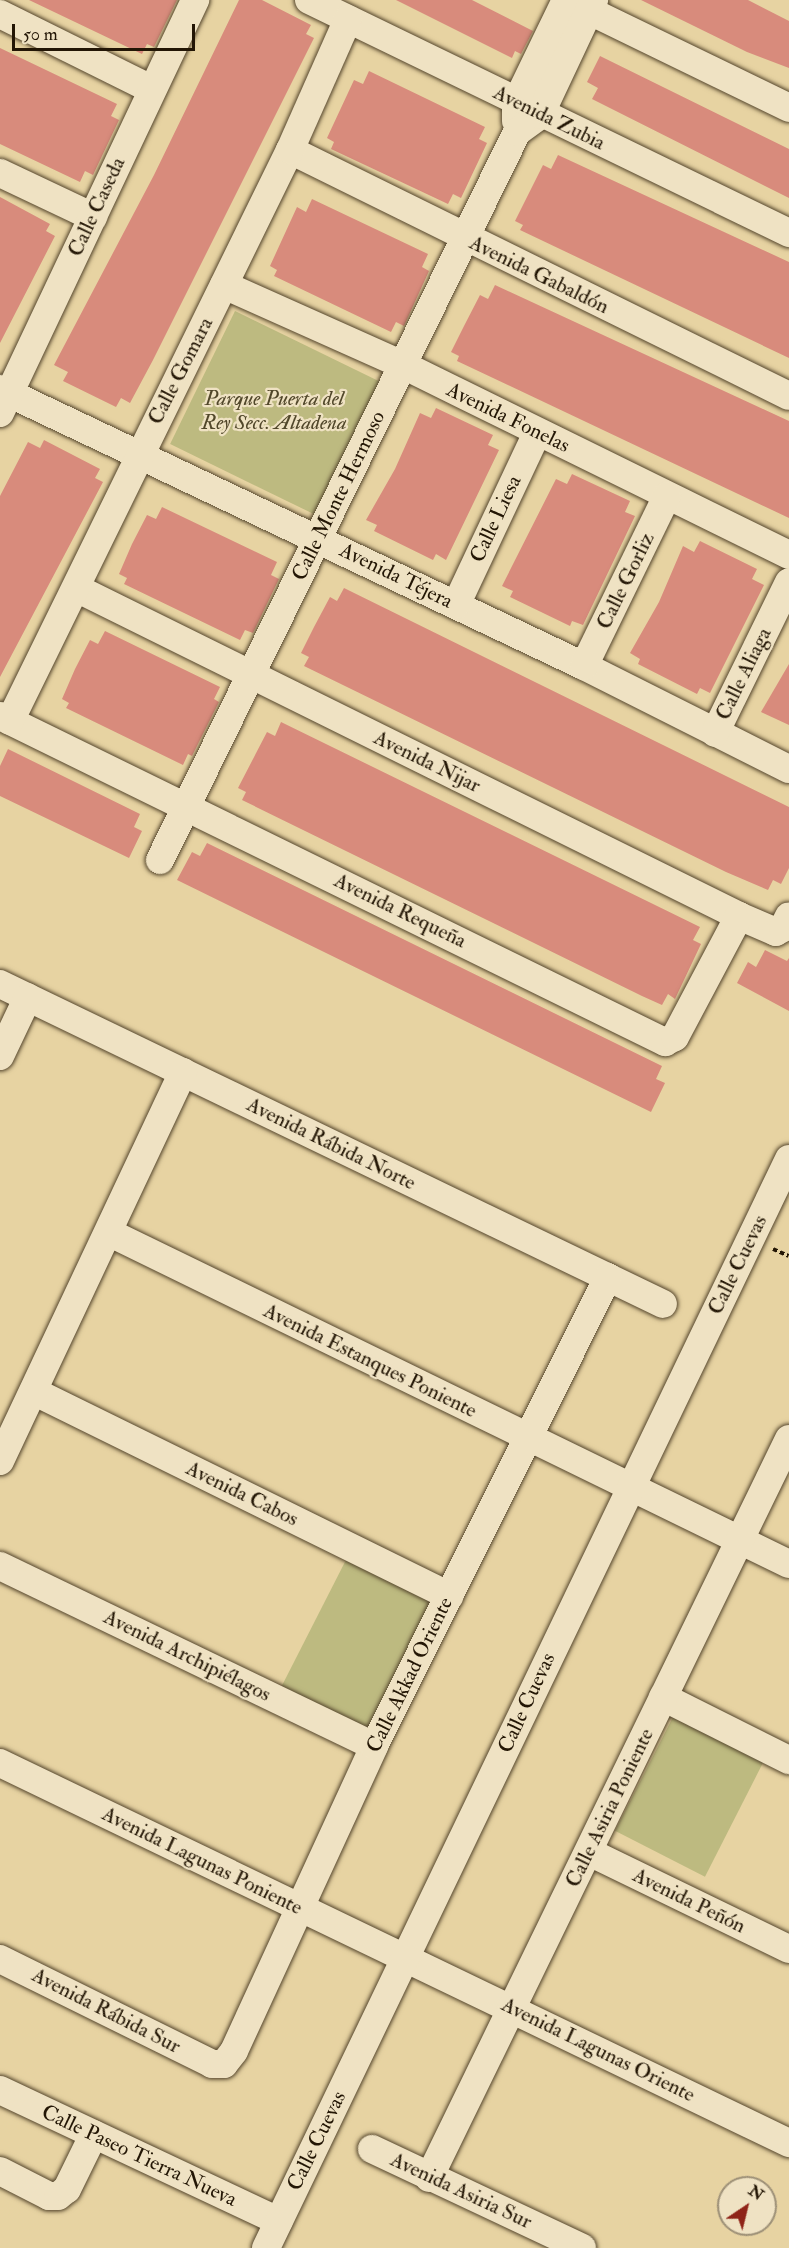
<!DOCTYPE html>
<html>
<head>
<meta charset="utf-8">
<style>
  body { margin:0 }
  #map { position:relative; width:789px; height:2248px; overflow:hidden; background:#e7d3a2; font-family:"IM FELL Double Pica",serif }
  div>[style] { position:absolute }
  .green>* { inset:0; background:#bdba80; transform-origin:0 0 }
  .building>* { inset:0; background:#d88b7c }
  .path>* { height:4px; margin-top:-2px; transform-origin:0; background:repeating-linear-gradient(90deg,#231605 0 4.5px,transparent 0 7.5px) }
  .roads { filter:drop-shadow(0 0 2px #54452c) drop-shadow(0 0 2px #54452c) }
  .minor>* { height:28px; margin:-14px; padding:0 14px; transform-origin:14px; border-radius:14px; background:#efe2c3 }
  span { translate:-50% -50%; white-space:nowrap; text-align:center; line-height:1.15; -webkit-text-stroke:4.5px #efe2c3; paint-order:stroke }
  .street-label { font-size:21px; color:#231605 }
  .park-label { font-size:21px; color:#51472a; font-style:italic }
  .north { position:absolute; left:717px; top:2176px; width:60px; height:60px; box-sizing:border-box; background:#efe2c3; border:2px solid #9d9077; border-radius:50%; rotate:35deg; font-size:16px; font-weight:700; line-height:24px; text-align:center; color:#231605 }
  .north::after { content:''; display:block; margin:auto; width:21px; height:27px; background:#8f2418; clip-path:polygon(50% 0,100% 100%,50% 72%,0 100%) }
  .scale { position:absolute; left:12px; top:24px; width:183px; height:27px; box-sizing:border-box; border:3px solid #231605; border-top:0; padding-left:8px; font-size:18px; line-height:21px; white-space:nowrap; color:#231605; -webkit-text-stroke:4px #efe2c3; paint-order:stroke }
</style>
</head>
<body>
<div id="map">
  <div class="green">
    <div style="left:235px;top:311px;width:162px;height:148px;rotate:26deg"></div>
    <div style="left:348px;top:1556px;width:104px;height:147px;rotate:27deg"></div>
    <div style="left:674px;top:1715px;width:101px;height:130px;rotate:27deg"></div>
  </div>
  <div class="building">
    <div style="clip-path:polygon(29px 0,177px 0,154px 47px,147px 44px,142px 54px)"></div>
    <div style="clip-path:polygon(239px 0,262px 0,311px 25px,306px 34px,314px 38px,153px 360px,130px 403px,121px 398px,116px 407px,63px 381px,68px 372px,54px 365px,154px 175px)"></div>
    <div style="clip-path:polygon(396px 0,472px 0,533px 31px,521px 54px,515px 51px,512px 58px)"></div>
    <div style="clip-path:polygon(641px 0,748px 0,789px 21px,789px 68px,747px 52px)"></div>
    <div style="clip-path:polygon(0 48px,117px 104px,111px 116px,119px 120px,93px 175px,85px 171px,80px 182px,0 144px)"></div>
    <div style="clip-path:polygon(600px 56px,789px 149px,789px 198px,592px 99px,598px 88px,587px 82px)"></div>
    <div style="clip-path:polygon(369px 71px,485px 127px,479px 139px,487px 143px,461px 198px,453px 194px,448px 204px,331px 149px,334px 142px,327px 138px,354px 80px,363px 84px)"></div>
    <div style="clip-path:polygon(558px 155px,789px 262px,789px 358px,520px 230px,523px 225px,515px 221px,543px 165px,551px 169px)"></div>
    <div style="clip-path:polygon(0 197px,50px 224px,46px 231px,55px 236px,0 343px)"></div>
    <div style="clip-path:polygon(312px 199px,428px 254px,422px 267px,429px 271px,404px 326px,396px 322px,391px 332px,274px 276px,277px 270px,270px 266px,297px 207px,306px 212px)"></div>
    <div style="clip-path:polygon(495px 285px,789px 421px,789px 518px,457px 361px,459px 356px,451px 352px,464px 326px,480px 295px,488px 299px)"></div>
    <div style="clip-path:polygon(436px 408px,493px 435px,488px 445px,499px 450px,446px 560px,436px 554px,433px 560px,374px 531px,377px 525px,366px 520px,395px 469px,420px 413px,431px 418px)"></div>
    <div style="clip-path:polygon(44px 440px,100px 469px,95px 478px,103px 482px,0 677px,0 496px,28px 442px,40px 448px)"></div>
    <div style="clip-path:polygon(572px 474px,630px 501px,625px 512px,635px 516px,583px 625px,572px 621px,570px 626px,510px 597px,513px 591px,502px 586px,556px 479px,567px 484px)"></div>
    <div style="clip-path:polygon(162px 507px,277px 562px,271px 575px,279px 579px,253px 633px,245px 630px,240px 640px,124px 584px,127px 578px,119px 574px,132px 544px,147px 515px,156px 519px)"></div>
    <div style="clip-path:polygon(700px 541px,757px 569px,752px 579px,764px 585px,710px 693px,700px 688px,697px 694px,638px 664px,640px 659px,630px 653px,659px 602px,683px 546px,694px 552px)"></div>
    <div style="clip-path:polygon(344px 588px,789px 807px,789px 868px,781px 884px,773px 880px,768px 890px,726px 872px,304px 666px,309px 657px,301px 653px,314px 627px,330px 597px,337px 601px)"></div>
    <div style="clip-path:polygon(105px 631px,220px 687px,214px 699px,219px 702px,192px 756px,188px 754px,183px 765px,66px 708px,69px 703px,62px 699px,75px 669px,90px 640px,98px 644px)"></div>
    <div style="clip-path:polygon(789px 664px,789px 725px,761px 712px)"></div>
    <div style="clip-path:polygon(281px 722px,700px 927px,693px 940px,701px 944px,675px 999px,668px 994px,662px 1005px,642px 996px,242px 800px,246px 792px,238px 788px,267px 732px,275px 736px)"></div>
    <div style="clip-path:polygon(8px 749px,140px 814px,134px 827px,142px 831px,129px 858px,0 796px,0 766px)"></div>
    <div style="clip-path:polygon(207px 843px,662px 1066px,656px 1079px,665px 1083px,651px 1112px,177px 880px,192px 852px,200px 856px)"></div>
    <div style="clip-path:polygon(765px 950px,787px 961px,789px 958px,789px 1011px,737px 983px,748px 962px,756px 967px)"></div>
  </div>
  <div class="path">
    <div style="left:773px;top:1249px;width:17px;rotate:24deg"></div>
  </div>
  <div class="roads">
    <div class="minor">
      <div style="left:309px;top:0;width:534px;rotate:25.89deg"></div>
      <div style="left:567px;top:0;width:247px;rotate:25.9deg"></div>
      <div style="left:0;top:14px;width:169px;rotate:26.4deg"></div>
      <div style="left:516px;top:121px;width:18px;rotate:-90deg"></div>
      <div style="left:516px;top:103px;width:114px;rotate:-64.1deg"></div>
      <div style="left:290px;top:150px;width:556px;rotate:26.24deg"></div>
      <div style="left:0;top:173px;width:103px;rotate:25.3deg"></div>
      <div style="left:224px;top:285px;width:196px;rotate:24.1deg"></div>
      <div style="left:403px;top:365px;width:430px;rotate:26.2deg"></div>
      <div style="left:0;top:389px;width:646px;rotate:25.38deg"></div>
      <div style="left:584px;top:666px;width:229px;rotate:26.7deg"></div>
      <div style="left:0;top:413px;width:457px;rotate:-64.7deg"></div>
      <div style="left:76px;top:588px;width:740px;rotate:26.32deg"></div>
      <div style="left:739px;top:916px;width:40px;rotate:23.4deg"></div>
      <div style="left:776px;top:932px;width:8px;rotate:-30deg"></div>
      <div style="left:783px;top:928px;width:13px;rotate:-63deg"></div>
      <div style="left:456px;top:605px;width:190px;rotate:-64.8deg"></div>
      <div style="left:584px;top:666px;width:189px;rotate:-64deg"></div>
      <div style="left:0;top:716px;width:741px;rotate:26.12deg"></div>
      <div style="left:665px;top:1042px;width:11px;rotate:-27deg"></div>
      <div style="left:675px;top:1037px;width:137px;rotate:-62.1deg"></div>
      <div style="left:10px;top:721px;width:636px;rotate:-63.88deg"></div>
      <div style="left:290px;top:150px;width:143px;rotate:-66.1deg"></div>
      <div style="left:715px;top:733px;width:168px;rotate:-63.9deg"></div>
      <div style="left:160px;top:860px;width:811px;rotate:-63.88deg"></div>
      <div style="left:517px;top:132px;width:29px;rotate:-36deg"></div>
      <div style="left:540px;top:115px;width:127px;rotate:-64.8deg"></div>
      <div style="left:0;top:984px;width:736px;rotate:25.76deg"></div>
      <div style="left:0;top:1056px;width:65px;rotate:-64.6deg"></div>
      <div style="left:110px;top:1233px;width:755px;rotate:25.99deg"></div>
      <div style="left:35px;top:1392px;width:462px;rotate:26.2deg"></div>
      <div style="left:0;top:1461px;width:430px;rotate:-64.8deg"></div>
      <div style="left:0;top:1566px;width:415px;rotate:25.7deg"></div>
      <div style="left:663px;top:1697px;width:141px;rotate:26.6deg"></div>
      <div style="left:0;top:1763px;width:876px;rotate:25.72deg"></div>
      <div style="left:589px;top:1852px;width:222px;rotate:25.9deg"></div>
      <div style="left:0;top:1959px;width:237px;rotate:26.3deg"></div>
      <div style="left:212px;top:2064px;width:12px"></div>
      <div style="left:224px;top:2064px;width:16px;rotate:-52deg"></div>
      <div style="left:234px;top:2051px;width:336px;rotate:-65.3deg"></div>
      <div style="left:374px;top:1746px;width:524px;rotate:-63.48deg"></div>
      <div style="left:0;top:2090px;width:308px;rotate:25.2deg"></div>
      <div style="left:372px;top:2149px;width:232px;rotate:25.2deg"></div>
      <div style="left:0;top:2171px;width:55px;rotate:27deg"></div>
      <div style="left:49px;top:2196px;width:9px"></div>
      <div style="left:58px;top:2196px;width:11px;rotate:-38deg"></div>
      <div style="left:67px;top:2189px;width:61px;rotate:-63.9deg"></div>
      <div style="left:429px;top:2178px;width:822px;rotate:-64.03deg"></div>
      <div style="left:266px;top:2248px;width:1208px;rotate:-64.35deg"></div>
    </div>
  </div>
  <div class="street-label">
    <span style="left:549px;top:118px;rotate:26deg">Avenida Zubia</span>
    <span style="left:97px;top:207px;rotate:-65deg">Calle Caseda</span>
    <span style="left:539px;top:275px;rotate:26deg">Avenida Gabaldón</span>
    <span style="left:181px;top:371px;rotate:-63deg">Calle Gomara</span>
    <span style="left:508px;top:418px;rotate:26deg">Avenida Fonelas</span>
    <span style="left:339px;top:496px;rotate:-64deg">Calle Monte Hermoso</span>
    <span style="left:496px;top:519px;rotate:-65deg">Calle Liesa</span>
    <span style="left:396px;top:576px;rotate:26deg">Avenida Téjera</span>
    <span style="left:626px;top:581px;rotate:-64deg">Calle Gorliz</span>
    <span style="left:744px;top:674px;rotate:-64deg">Calle Aliaga</span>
    <span style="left:427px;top:762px;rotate:26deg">Avenida Nijar</span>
    <span style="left:400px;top:911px;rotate:26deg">Avenida Requeña</span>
    <span style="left:331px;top:1144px;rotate:26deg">Avenida Rábida Norte</span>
    <span style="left:738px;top:1265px;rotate:-64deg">Calle Cuevas</span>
    <span style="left:370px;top:1361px;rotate:26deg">Avenida Estanques Poniente</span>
    <span style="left:242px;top:1494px;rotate:26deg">Avenida Cabos</span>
    <span style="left:187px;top:1656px;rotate:26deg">Avenida Archipiélagos</span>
    <span style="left:410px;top:1675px;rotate:-64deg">Calle Akkad Oriente</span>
    <span style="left:527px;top:1703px;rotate:-65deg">Calle Cuevas</span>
    <span style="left:610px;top:1808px;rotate:-64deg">Calle Asiria Poniente</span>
    <span style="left:202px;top:1861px;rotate:26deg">Avenida Lagunas Poniente</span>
    <span style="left:689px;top:1901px;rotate:26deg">Avenida Peñón</span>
    <span style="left:106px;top:2011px;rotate:27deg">Avenida Rábida Sur</span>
    <span style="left:598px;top:2050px;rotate:26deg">Avenida Lagunas Oriente</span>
    <span style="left:317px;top:2141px;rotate:-64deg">Calle Cuevas</span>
    <span style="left:139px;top:2156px;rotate:25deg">Calle Paseo Tierra Nueva</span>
    <span style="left:461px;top:2191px;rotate:25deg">Avenida Asiria Sur</span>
  </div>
  <div class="park-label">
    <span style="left:274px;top:411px">Parque Puerta del<br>Rey Secc. Altadena</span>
  </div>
  <div class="north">N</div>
  <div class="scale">50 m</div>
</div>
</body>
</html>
